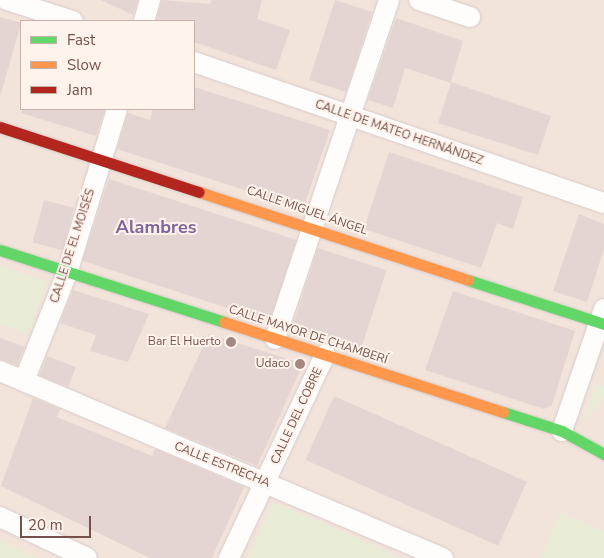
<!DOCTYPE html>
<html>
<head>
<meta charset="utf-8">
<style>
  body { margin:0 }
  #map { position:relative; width:604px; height:558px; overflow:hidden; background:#f7efeb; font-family:"Nunito Sans",sans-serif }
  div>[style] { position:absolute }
  .residential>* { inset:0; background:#f2e3db }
  .green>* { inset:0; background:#e8ecd6 }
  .building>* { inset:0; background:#e4d5d2; transform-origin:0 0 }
  .roads { filter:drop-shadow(0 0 1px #d6cbc8) drop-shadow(0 0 1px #d6cbc8) }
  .street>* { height:20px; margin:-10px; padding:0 10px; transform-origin:10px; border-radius:10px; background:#fefdfc }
  .fast>* { height:11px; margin:-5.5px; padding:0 5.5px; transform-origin:5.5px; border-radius:5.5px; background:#63d668 }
  .slow>* { height:11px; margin:-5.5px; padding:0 5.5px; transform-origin:5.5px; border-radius:5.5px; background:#ff974d }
  .jam>* { height:11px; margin:-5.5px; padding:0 5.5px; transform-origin:5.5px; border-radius:5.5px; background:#b3261e }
  .dots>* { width:14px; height:14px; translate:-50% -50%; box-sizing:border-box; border:2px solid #fff3ec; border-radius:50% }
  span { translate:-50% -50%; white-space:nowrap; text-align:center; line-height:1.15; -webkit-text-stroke:4px #fff3ec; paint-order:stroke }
  .street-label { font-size:12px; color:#76504a }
  .poi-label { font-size:12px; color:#76504a }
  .right { translate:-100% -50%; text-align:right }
  .district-label { font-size:18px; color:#7c6699; font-weight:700 }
  .legend { position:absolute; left:20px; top:20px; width:175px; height:90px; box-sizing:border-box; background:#fff3ec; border:1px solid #c8b2ab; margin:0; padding:6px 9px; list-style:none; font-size:15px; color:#76504a }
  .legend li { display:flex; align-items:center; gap:10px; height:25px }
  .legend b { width:25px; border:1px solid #c8b2ab }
  .scale { position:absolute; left:20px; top:516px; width:71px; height:22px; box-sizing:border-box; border:2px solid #76504a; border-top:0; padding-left:6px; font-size:15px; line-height:18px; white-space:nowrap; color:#76504a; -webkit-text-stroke:4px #fff3ec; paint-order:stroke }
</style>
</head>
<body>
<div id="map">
  <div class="residential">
    <div style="clip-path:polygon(evenodd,0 0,604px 0,604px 558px,0 558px,0 0,21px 21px,194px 21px,194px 109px,21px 109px,21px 21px)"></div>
  </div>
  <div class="green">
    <div style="clip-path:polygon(0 266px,47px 282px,27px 334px,0 324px)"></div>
    <div style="clip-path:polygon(596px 382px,604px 387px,604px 397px,584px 422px)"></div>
    <div style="clip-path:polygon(273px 502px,286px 507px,402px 558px,248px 558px)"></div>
    <div style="clip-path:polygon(560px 512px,604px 531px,604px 558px,541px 558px)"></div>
    <div style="clip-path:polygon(0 540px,38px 558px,0 558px)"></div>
  </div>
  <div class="building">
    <div style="clip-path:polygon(101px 0,138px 0,133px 15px)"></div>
    <div style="clip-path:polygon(162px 0,210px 4px,212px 0,262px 0,257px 19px,290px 30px,276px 70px,194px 42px,194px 21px,156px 21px)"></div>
    <div style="left:335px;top:0;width:39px;height:84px;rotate:18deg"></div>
    <div style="left:0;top:17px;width:22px;height:89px;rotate:16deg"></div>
    <div style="clip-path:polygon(396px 18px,463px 41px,451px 82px,551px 116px,538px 155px,438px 123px,451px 83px,405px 68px,393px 108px,368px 100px)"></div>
    <div style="clip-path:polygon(194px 87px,330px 130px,303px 209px,117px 149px,128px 113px,150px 120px,153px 109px,194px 109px)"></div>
    <div style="clip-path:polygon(22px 109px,105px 109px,96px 136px,21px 113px)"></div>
    <div style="clip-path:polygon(389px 152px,523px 197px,513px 229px,497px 223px,481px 268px,364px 229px)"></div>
    <div style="left:109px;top:179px;width:197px;height:86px;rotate:18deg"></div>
    <div style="left:44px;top:200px;width:31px;height:44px;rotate:15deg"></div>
    <div style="clip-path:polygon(579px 214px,604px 224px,604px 249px,587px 302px,553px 291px)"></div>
    <div style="left:318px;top:248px;width:72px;height:83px;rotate:18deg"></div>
    <div style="clip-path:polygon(73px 290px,149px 314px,128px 362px,90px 351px,96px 335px,60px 323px)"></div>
    <div style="clip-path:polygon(453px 291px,575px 331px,552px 405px,544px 409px,425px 370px)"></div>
    <div style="clip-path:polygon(209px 334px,303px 364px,257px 466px,165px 428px)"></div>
    <div style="clip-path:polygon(0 338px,25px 347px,17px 365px,0 359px)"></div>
    <div style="left:47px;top:356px;width:31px;height:21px;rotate:21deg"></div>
    <div style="left:334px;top:396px;width:211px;height:70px;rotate:24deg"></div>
    <div style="clip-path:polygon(33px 398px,60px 409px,57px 417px,152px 456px,155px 449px,244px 487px,212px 558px,150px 558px,1px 486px)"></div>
  </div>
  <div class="roads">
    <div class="street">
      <div style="left:7px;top:0;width:69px;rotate:17.7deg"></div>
      <div style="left:419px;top:0;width:54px;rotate:18.4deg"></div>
      <div style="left:144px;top:21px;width:22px;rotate:-74deg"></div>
      <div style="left:194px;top:62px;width:434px;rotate:19deg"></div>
      <div style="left:275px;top:339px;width:358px;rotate:-71.4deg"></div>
      <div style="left:0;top:371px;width:481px;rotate:22.9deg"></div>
      <div style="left:24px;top:381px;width:116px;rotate:-68.3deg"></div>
      <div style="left:67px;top:273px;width:171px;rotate:-73deg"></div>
      <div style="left:562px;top:431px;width:129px;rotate:-71deg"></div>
      <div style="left:0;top:517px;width:96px;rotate:25.2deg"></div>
      <div style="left:229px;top:558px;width:225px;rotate:-64.7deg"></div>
    </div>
    <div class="fast">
      <div style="left:0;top:250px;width:235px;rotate:17.8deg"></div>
      <div style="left:468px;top:280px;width:143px;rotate:17.9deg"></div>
      <div style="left:503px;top:412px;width:62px;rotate:17.9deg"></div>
      <div style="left:562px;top:431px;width:48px;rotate:28.7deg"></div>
    </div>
    <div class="slow">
      <div style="left:199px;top:192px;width:283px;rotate:18.1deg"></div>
      <div style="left:224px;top:322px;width:293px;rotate:17.9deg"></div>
    </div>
    <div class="jam">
      <div style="left:0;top:127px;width:209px;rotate:18.1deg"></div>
    </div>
  </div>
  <div class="dots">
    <div style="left:231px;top:342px;background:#a38882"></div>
    <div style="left:300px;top:364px;background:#a38882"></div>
  </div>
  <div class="street-label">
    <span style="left:399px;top:133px;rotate:19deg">CALLE DE MATEO HERNÁNDEZ</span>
    <span style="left:307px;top:211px;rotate:19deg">CALLE MIGUEL ÁNGEL</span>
    <span style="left:73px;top:246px;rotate:-72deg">CALLE DE EL MOISÉS</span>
    <span style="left:308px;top:335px;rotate:18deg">CALLE MAYOR DE CHAMBERÍ</span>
    <span style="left:297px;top:416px;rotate:-65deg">CALLE DEL COBRE</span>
    <span style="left:222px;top:465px;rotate:22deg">CALLE ESTRECHA</span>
  </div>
  <div class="poi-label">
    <span class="right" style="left:221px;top:342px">Bar El Huerto</span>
    <span class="right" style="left:290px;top:364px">Udaco</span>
  </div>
  <div class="district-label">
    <span style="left:156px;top:227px">Alambres</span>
  </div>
  <ul class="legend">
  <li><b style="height:6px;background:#63d668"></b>Fast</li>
  <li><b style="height:6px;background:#ff974d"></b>Slow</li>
  <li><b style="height:6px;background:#b3261e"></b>Jam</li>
  </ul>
  <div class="scale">20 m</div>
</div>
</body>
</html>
